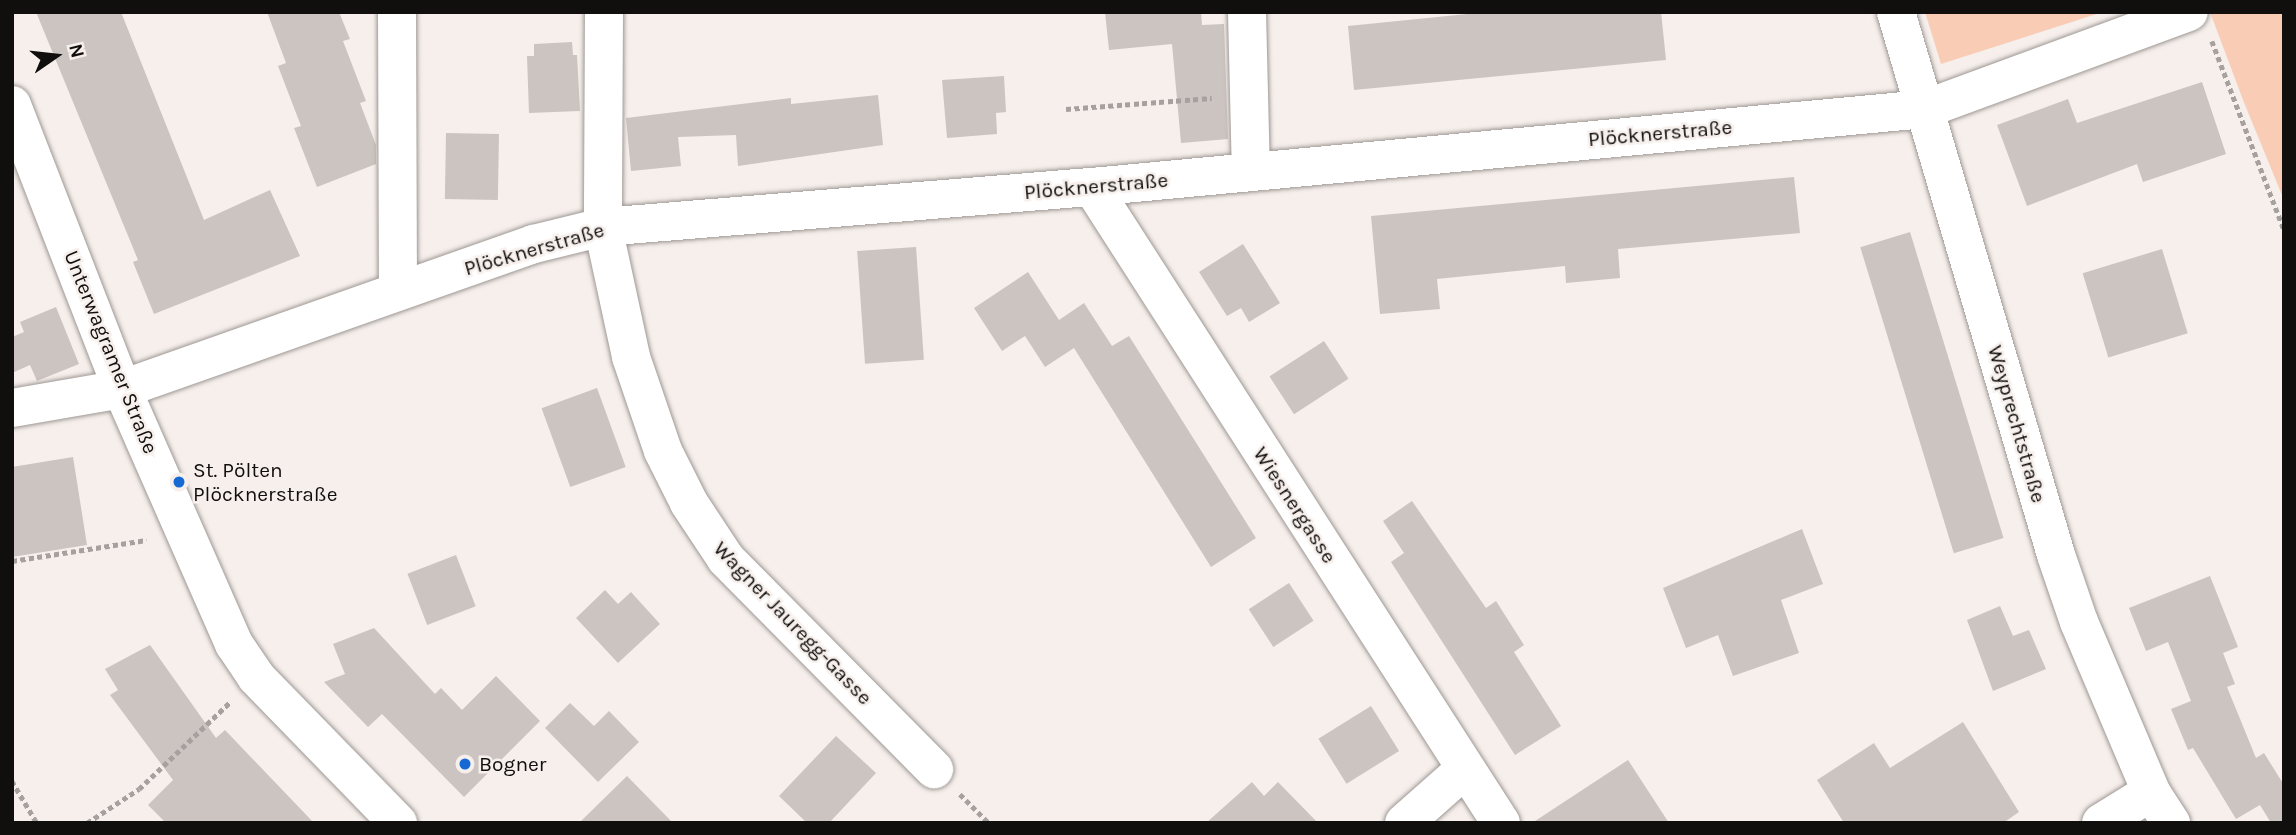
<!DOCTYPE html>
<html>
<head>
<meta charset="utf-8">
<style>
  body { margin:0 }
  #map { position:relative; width:2296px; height:835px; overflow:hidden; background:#f6efec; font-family:Karla,sans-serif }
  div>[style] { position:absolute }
  .green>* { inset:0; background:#f9ccb6 }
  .building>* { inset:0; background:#cbc4c0; transform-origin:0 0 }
  .path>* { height:4.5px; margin-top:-2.25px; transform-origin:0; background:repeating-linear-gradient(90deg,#a6a19e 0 5px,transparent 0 8.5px) }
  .roads { filter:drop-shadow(0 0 2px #9e9894) drop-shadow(0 0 2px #9e9894) }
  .minor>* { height:38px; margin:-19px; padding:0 19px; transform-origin:19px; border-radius:19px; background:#fff }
  .dots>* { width:19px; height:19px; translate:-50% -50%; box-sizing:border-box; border:4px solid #f6efec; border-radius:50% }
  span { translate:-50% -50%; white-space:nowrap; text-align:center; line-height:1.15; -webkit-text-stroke:5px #f6efec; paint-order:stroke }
  .street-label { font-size:21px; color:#110f0e }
  .poi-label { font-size:21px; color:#110f0e }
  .left { translate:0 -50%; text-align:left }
  .frame { position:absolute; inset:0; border:14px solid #110f0e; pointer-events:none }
  .north { position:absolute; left:21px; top:21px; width:70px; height:70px; -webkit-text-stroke:5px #f6efec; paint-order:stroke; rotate:76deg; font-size:19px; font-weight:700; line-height:28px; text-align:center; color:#110f0e }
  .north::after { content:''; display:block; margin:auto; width:24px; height:32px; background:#110f0e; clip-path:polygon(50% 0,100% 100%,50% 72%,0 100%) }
</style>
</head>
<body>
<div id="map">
  <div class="green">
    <div style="clip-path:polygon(1925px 12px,2103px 12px,1941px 64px)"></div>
    <div style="clip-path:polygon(2210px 12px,2284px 12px,2284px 200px,2243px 100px)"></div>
  </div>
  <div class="building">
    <div style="clip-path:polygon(36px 12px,121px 12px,204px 220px,270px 190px,300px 256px,154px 314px,133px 262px,138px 260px)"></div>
    <div style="clip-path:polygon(267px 12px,339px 12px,350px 39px,343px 41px,366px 101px,360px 103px,376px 145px,376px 164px,317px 187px,294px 128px,301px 126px,278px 66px,286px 63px)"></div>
    <div style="clip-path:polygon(1105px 12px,1201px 12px,1202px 25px,1224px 24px,1228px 139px,1181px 143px,1172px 44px,1109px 50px)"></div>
    <div style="clip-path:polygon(1487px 12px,1661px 12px,1666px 60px,1354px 90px,1348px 26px)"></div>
    <div style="clip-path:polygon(572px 42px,573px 55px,577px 55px,580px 111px,529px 113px,527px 56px,534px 56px,534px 44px)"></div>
    <div style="clip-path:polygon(1004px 76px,1006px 112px,996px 113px,997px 134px,947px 138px,942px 80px)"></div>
    <div style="clip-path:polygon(2202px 82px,2226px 154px,2143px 182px,2137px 164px,2027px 206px,1997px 125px,2068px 99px,2077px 123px)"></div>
    <div style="clip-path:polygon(878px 95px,883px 145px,738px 166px,736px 135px,678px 137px,681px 166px,631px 171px,626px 118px,791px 98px,791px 104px)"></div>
    <div style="left:446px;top:133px;width:53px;height:66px;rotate:1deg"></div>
    <div style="clip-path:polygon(1794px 177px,1800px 233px,1618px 249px,1620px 278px,1566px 283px,1565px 266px,1437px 279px,1440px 309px,1380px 314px,1371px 216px)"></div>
    <div style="left:1910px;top:232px;width:320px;height:52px;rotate:73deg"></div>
    <div style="clip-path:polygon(1243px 244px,1280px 303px,1249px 322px,1241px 308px,1227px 316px,1199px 272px)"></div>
    <div style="left:916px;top:247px;width:113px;height:59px;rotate:86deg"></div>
    <div style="left:2162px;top:249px;width:88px;height:83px;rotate:73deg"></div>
    <div style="clip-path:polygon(1028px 272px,1059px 320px,1084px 303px,1112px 346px,1129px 336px,1256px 538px,1211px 567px,1074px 348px,1045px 367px,1025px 336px,1002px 351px,974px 308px)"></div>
    <div style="clip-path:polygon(56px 307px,79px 364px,37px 381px,30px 365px,12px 373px,12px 337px,24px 332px,20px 322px)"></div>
    <div style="left:1324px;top:341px;width:45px;height:65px;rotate:57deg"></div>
    <div style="left:597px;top:388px;width:84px;height:59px;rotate:70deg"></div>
    <div style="clip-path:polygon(73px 457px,87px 545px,12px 557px,12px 467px)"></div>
    <div style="clip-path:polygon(1412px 501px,1486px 608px,1496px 601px,1524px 645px,1514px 652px,1561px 726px,1515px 755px,1391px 562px,1404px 553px,1383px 521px)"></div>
    <div style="clip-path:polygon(1802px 529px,1823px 584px,1781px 600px,1799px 653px,1733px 676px,1718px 635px,1686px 648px,1663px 588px)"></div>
    <div style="left:456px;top:555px;width:55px;height:52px;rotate:69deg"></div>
    <div style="clip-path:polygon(2210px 576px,2238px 647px,2223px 653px,2235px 684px,2227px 687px,2256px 758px,2264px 753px,2284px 785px,2284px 823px,2271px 823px,2260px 805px,2236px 819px,2193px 748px,2188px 750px,2171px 709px,2191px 701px,2168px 642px,2146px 651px,2129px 608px)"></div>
    <div style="left:1289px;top:583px;width:45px;height:48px;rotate:57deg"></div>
    <div style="clip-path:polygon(605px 590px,618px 604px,631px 592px,660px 624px,618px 663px,576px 618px)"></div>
    <div style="clip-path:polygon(2000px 606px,2013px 636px,2029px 630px,2046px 669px,1993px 691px,1967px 620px)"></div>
    <div style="clip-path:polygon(374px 628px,435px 694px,441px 688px,462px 710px,496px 676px,540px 721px,464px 797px,382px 714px,368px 727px,324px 682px,345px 674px,333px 644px)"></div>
    <div style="clip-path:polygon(150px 645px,216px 738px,225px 730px,314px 823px,166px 823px,148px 805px,173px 780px,110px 695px,118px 690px,105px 669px)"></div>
    <div style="clip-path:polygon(570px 703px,594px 726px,609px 711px,639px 742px,598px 782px,545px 728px)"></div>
    <div style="left:1371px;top:706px;width:53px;height:62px;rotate:58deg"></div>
    <div style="clip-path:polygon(1963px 722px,2019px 812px,2003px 823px,1844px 823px,1817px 780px,1874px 743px,1890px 768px)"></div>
    <div style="clip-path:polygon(836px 736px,876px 773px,829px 823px,807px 823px,779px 796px)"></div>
    <div style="clip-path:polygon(1628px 760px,1669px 823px,1532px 823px)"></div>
    <div style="clip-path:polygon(627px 776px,673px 823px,579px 823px)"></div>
    <div style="clip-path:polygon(1252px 782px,1264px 796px,1278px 782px,1318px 823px,1206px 823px)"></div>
  </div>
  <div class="path">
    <div style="left:2212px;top:41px;width:202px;rotate:69.1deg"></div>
    <div style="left:1066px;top:109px;width:146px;rotate:-4.3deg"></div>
    <div style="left:12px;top:561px;width:136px;rotate:-8.9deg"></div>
    <div style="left:12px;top:781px;width:49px;rotate:59.2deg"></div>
    <div style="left:960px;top:794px;width:41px;rotate:45deg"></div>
    <div style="left:87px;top:823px;width:62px;rotate:-33.2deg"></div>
    <div style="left:139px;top:789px;width:126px;rotate:-43.7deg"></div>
  </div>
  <div class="roads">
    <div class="minor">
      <div style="left:397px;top:12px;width:279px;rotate:89.8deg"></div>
      <div style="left:604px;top:12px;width:215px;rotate:90.3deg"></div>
      <div style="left:603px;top:227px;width:133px;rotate:77.8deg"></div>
      <div style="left:631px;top:357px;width:99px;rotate:71.2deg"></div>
      <div style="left:663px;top:451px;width:58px;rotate:63.4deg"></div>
      <div style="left:689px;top:503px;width:67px;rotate:56.5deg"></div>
      <div style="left:726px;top:559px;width:296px;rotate:45.3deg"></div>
      <div style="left:1247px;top:12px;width:160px;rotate:88.6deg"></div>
      <div style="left:1896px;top:12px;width:566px;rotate:73.58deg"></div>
      <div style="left:2056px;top:555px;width:71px;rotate:71.1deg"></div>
      <div style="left:2079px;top:622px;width:185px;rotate:67deg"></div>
      <div style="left:2151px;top:792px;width:37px;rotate:57deg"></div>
      <div style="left:12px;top:105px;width:305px;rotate:68.8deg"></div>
      <div style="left:122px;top:389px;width:279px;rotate:66.3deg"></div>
      <div style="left:234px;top:644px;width:40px;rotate:56deg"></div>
      <div style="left:256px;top:677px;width:204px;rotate:45.8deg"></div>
      <div style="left:1092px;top:187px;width:756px;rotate:57.26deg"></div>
      <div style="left:12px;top:408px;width:112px;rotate:-9.8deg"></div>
      <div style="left:122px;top:389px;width:437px;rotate:-19.4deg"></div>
      <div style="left:534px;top:244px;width:71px;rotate:-13.8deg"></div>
      <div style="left:603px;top:227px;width:491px;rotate:-4.7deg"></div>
      <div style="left:1092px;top:187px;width:837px;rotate:-5.35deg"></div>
      <div style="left:1925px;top:109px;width:281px;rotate:-20.2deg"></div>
      <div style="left:1404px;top:823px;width:80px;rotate:-41.5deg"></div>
      <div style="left:2101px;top:823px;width:59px;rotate:-31.8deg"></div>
    </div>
  </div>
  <div class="dots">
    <div style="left:179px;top:482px;background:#1669d3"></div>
    <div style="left:465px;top:764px;background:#1669d3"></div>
  </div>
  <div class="street-label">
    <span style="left:1660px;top:133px;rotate:-5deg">Plöcknerstraße</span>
    <span style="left:1096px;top:186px;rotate:-5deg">Plöcknerstraße</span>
    <span style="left:534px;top:249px;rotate:-16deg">Plöcknerstraße</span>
    <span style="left:111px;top:352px;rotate:68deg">Unterwagramer Straße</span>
    <span style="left:2017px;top:424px;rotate:74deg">Weyprechtstraße</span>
    <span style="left:1295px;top:505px;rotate:57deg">Wiesnergasse</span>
    <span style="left:793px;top:623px;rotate:46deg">Wagner Jauregg-Gasse</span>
  </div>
  <div class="poi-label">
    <span class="left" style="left:193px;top:482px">St. Pölten<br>Plöcknerstraße</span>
    <span class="left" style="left:479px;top:764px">Bogner</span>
  </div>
  <div class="frame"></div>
  <div class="north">N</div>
</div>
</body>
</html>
